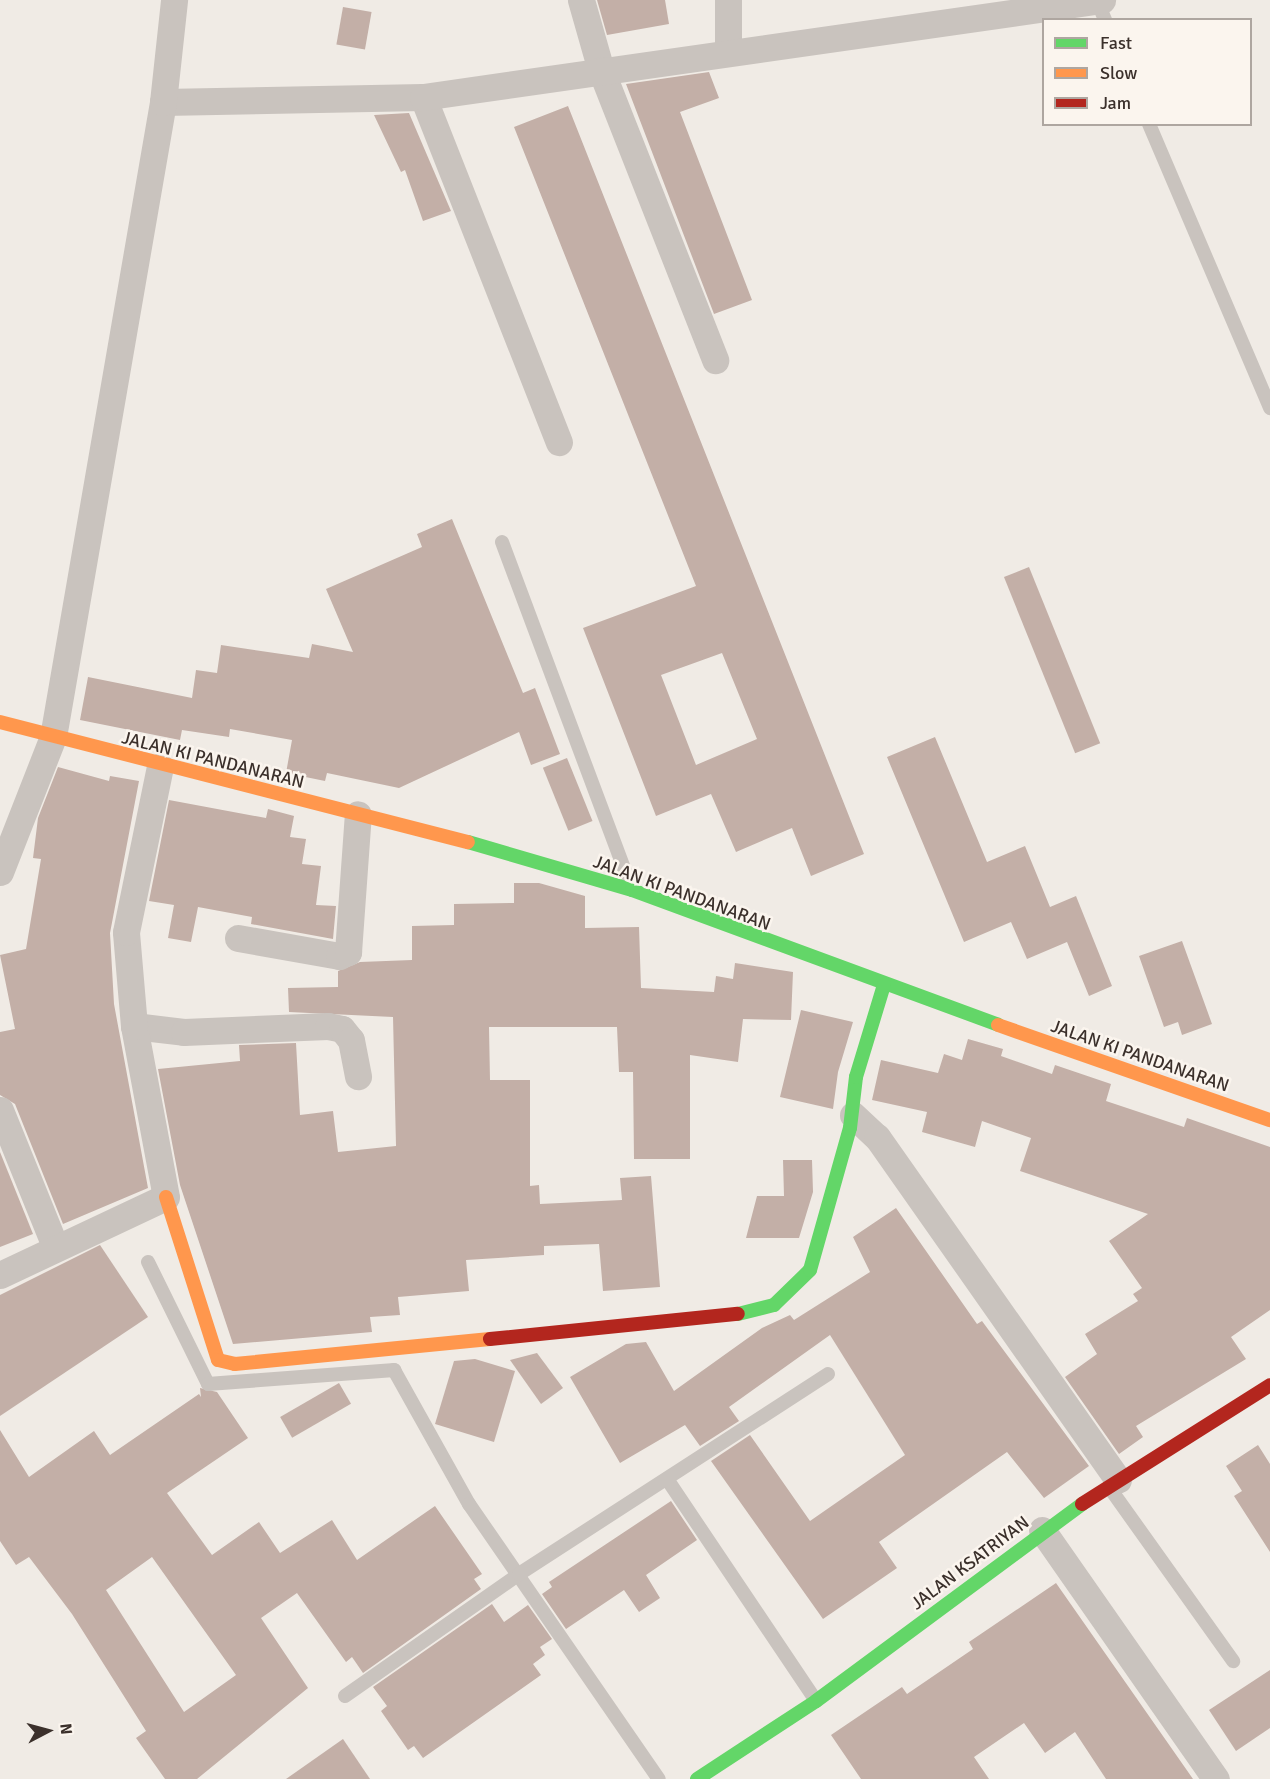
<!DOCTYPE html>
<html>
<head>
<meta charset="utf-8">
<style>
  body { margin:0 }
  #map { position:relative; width:1270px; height:1779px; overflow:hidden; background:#f0ebe5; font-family:Signika,sans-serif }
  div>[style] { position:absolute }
  .building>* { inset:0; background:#c3afa7; transform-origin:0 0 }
  .lane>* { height:14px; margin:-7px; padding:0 7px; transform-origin:7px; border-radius:7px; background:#c9c3be }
  .street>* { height:27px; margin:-13.5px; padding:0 13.5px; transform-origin:13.5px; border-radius:13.5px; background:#c9c3be }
  .fast>* { height:14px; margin:-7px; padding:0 7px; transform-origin:7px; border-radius:7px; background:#63d668 }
  .slow>* { height:14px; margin:-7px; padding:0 7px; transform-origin:7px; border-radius:7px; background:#ff974d }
  .jam>* { height:14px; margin:-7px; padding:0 7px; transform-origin:7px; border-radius:7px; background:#b3261e }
  span { translate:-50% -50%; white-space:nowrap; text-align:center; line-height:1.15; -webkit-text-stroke:5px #fbf5ee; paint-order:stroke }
  .street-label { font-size:18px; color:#3b302b }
  .legend { position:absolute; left:1042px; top:18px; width:210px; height:108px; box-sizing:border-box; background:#fbf5ee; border:2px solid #aea6a0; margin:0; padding:8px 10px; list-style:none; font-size:18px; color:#3b302b }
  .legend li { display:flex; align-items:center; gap:12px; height:30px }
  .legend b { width:30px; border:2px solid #aea6a0 }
  .north { position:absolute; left:18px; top:1701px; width:60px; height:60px; -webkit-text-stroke:4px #fbf5ee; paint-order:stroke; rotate:84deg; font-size:16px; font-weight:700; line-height:24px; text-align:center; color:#3b302b }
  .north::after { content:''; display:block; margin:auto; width:21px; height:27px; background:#3b302b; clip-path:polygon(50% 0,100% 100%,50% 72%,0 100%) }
</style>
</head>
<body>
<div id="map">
  <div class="building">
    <div style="clip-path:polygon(597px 0,665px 0,669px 24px,607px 35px)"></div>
    <div style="left:343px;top:7px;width:29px;height:38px;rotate:10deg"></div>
    <div style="clip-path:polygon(709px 72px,719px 98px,680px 112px,752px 300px,714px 314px,626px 84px)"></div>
    <div style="clip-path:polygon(evenodd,568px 106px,864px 854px,811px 876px,792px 828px,736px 852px,711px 794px,656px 816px,583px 628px,696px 586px,514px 127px,568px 106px,722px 653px,757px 739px,696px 765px,661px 675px,722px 653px)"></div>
    <div style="clip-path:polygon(409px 113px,451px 211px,423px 221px,405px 170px,401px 172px,374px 115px)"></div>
    <div style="clip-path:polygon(452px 519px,523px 693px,535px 688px,560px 754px,531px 765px,519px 732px,399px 788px,327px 773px,325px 781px,286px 773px,292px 740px,230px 729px,229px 737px,182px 730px,180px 740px,80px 720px,88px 677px,192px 698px,196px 670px,217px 673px,221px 645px,309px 658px,312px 644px,353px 652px,326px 589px,422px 547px,417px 534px)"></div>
    <div style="left:1029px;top:567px;width:190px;height:27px;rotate:68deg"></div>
    <div style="clip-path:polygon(935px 737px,987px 862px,1025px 846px,1050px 907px,1076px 896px,1112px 986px,1089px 996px,1067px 942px,1027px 959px,1011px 922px,964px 942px,887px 757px)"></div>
    <div style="left:567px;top:758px;width:68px;height:26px;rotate:68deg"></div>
    <div style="clip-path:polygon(58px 767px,109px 781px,110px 776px,139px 781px,110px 933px,114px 1004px,148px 1188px,63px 1224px,15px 1104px,0 1095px,0 1032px,15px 1029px,0 955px,26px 949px,41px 859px,33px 858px,38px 818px)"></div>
    <div style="clip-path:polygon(169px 800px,266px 818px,268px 809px,294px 816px,290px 837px,306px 839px,302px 864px,321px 866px,316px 905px,336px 906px,333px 939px,251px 924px,252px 917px,198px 907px,191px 942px,168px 938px,174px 905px,149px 901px)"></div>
    <div style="clip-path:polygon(514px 883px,539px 883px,585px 896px,585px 928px,639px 927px,641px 988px,714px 992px,716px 976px,733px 979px,735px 963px,793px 972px,791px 1020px,743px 1019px,738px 1062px,690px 1055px,690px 1159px,634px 1159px,633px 1072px,619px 1072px,617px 1027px,489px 1027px,490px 1080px,530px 1080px,530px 1186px,539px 1185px,540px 1204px,622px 1200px,620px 1178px,651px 1176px,660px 1287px,603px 1291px,599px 1244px,544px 1246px,544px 1255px,466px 1260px,469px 1291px,398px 1297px,400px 1315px,370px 1317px,372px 1332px,233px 1344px,180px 1185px,158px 1069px,240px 1061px,239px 1045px,296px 1043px,300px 1115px,333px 1111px,338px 1152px,396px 1146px,393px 1017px,289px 1012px,288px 988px,338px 987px,338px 971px,360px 962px,412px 960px,412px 926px,454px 925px,454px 904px,514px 903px)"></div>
    <div style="clip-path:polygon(1182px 941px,1212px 1024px,1182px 1035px,1178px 1022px,1164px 1027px,1139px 956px)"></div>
    <div style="clip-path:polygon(801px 1010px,853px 1022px,838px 1072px,833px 1109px,780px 1097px)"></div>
    <div style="clip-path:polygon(968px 1039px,1003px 1049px,1001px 1056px,1052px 1074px,1055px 1065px,1111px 1084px,1106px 1101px,1184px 1127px,1187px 1118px,1270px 1147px,1270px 1310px,1231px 1337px,1246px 1359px,1136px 1426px,1143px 1437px,1119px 1454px,1065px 1377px,1097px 1354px,1085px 1334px,1138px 1301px,1133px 1294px,1142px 1288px,1109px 1241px,1148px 1214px,1020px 1171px,1031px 1138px,982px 1121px,975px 1147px,922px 1132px,927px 1112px,872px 1100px,881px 1060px,938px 1073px,944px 1054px,962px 1060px)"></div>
    <div style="clip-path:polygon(0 1152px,33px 1234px,0 1247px)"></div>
    <div style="clip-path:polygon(783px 1160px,812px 1160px,813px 1192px,799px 1238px,746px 1238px,757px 1196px,784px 1196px)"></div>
    <div style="clip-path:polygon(896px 1208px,977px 1324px,982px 1321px,1089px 1466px,1044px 1498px,1007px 1452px,879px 1542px,897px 1568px,823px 1619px,711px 1461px,750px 1435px,810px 1521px,905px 1455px,830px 1335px,729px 1407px,739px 1421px,700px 1446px,685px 1425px,620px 1463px,570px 1377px,626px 1344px,646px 1342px,674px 1391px,762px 1328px,790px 1315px,794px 1320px,870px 1272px,853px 1237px)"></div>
    <div style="clip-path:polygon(100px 1245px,148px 1317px,0 1416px,0 1295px)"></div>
    <div style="clip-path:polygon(537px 1353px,563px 1388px,541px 1404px,510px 1360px)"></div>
    <div style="clip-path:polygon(475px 1359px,515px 1371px,494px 1442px,435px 1424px,454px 1361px)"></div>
    <div style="left:339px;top:1383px;width:24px;height:68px;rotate:60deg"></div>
    <div style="clip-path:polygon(evenodd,200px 1388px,217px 1392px,248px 1438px,167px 1493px,212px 1555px,259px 1522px,280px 1553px,332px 1520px,357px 1560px,435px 1506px,482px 1574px,474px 1579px,481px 1589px,363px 1673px,352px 1657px,346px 1662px,297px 1593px,261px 1618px,308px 1688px,197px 1779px,165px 1779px,136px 1738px,146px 1731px,72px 1614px,29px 1557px,16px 1565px,0 1541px,0 1430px,29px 1477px,94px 1431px,110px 1455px,199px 1394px,201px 1397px,200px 1388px,152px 1557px,236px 1675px,184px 1712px,106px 1590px,152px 1557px)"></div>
    <div style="clip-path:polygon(1258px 1445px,1270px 1464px,1270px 1552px,1234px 1496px,1242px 1491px,1226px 1466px)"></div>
    <div style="clip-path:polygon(671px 1501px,697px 1540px,646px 1575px,660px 1598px,639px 1612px,624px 1590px,566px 1629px,542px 1594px,552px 1587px,549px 1582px)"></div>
    <div style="clip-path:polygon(1056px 1583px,1193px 1779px,1106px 1779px,1075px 1732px,1045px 1753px,1024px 1723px,974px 1757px,989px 1779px,861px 1779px,831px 1735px,902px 1687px,907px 1694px,973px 1649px,969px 1642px)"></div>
    <div style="clip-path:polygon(492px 1604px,504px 1622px,528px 1605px,552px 1639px,540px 1647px,545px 1655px,533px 1664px,541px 1675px,423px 1758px,414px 1746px,408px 1750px,381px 1711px,387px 1706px,373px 1687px)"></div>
    <div style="clip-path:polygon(1270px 1670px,1270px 1728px,1236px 1751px,1209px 1710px)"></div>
    <div style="clip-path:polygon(343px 1739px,370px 1779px,286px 1779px)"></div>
  </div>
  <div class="lane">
    <div style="left:1097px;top:1px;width:21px;rotate:67deg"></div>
    <div style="left:1149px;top:124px;width:309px;rotate:66.9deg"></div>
    <div style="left:502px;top:542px;width:371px;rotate:69.5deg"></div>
    <div style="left:148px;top:1262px;width:136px;rotate:63.8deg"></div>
    <div style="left:208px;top:1384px;width:187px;rotate:-4.3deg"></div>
    <div style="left:394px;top:1370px;width:154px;rotate:60.8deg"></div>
    <div style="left:469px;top:1504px;width:334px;rotate:55.4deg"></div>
    <div style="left:667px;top:1479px;width:267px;rotate:56.1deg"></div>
    <div style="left:1109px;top:1487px;width:214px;rotate:54.5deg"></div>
    <div style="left:345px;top:1696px;width:213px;rotate:-35deg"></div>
    <div style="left:519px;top:1574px;width:368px;rotate:-32.9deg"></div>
  </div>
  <div class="street">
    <div style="left:581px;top:0;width:73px;rotate:74.1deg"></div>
    <div style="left:601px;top:70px;width:312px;rotate:68.5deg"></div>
    <div style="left:728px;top:51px;width:51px;rotate:-90deg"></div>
    <div style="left:423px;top:97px;width:371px;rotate:68.5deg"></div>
    <div style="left:163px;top:102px;width:260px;rotate:-1.1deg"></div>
    <div style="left:423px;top:97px;width:686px;rotate:-8.13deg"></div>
    <div style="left:0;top:872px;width:145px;rotate:-68.6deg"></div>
    <div style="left:53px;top:737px;width:644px;rotate:-80.17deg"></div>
    <div style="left:163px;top:102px;width:103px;rotate:-83.8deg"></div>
    <div style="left:238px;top:938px;width:103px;rotate:10.1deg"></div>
    <div style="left:339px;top:956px;width:10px;rotate:-24deg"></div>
    <div style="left:348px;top:952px;width:138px;rotate:-85.9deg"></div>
    <div style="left:134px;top:1026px;width:50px;rotate:6.8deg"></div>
    <div style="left:184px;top:1032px;width:144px;rotate:-2.4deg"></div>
    <div style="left:328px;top:1026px;width:14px;rotate:12deg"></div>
    <div style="left:342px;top:1029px;width:14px;rotate:51deg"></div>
    <div style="left:351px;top:1040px;width:37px;rotate:79deg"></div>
    <div style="left:0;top:1110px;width:147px;rotate:68deg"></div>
    <div style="left:853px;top:1115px;width:33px;rotate:43deg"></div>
    <div style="left:877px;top:1137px;width:419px;rotate:54.9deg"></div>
    <div style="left:0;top:1275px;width:183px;rotate:-25.2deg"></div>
    <div style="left:166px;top:1197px;width:174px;rotate:-100.6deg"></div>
    <div style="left:134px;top:1026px;width:94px;rotate:-94.9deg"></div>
    <div style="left:126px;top:932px;width:169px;rotate:-78.4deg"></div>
    <div style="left:1042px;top:1530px;width:304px;rotate:55.1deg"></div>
  </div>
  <div class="fast">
    <div style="left:468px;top:842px;width:171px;rotate:16.3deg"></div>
    <div style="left:632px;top:890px;width:390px;rotate:20.2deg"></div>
    <div style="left:738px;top:1314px;width:37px;rotate:-14deg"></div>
    <div style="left:774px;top:1305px;width:50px;rotate:-44.2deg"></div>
    <div style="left:810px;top:1270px;width:148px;rotate:-74.3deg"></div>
    <div style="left:850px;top:1128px;width:51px;rotate:-83.3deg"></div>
    <div style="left:856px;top:1077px;width:96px;rotate:-73.1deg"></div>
    <div style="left:697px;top:1779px;width:142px;rotate:-33.2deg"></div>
    <div style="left:816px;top:1701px;width:331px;rotate:-36.5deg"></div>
  </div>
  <div class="slow">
    <div style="left:0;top:722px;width:483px;rotate:14.4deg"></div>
    <div style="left:998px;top:1025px;width:288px;rotate:19.3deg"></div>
    <div style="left:166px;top:1197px;width:171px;rotate:72.3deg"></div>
    <div style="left:218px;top:1360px;width:17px;rotate:13deg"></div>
    <div style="left:235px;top:1364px;width:256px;rotate:-5.6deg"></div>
  </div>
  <div class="jam">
    <div style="left:490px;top:1339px;width:249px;rotate:-5.8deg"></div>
    <div style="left:1082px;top:1504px;width:222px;rotate:-32.3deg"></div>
  </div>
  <div class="street-label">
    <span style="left:213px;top:760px;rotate:14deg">JALAN KI PANDANARAN</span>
    <span style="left:682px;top:893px;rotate:20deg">JALAN KI PANDANARAN</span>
    <span style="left:1140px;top:1056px;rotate:19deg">JALAN KI PANDANARAN</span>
    <span style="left:970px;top:1563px;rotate:-37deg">JALAN KSATRIYAN</span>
  </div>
  <ul class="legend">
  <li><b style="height:8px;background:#63d668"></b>Fast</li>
  <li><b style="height:8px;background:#ff974d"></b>Slow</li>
  <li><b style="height:8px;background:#b3261e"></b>Jam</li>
  </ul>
  <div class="north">N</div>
</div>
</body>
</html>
